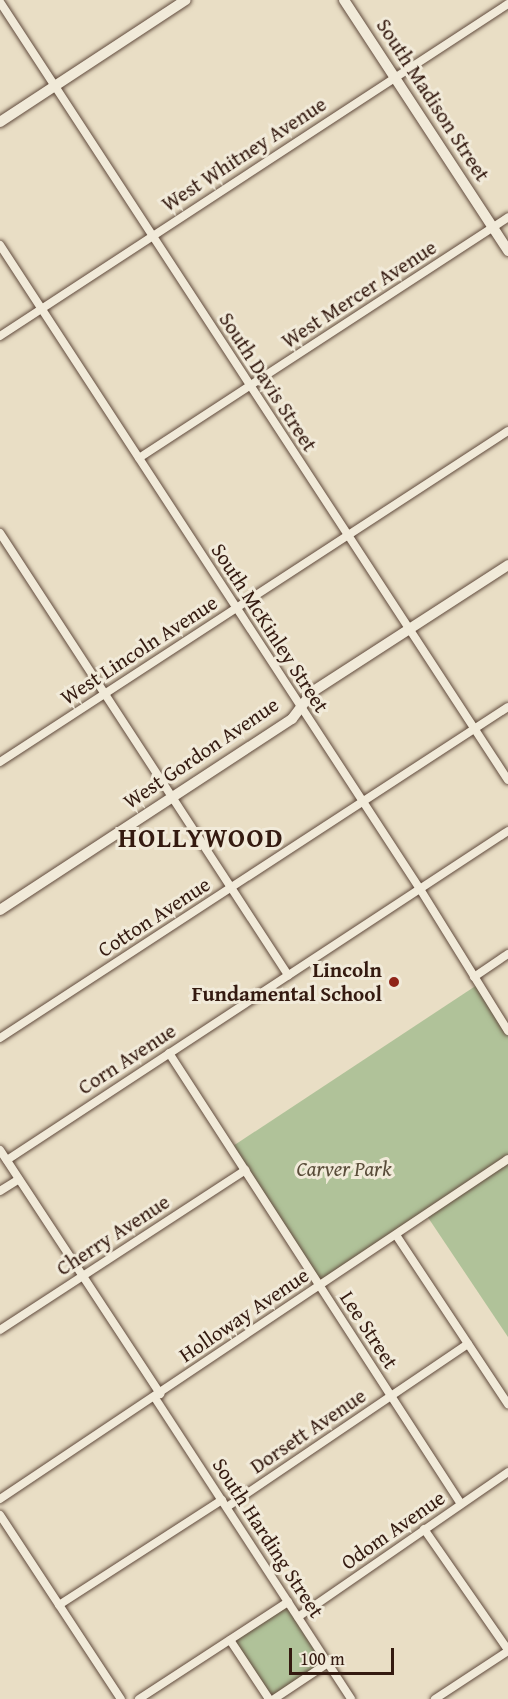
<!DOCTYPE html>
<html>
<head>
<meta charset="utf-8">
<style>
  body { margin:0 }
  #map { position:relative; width:508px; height:1699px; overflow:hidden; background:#e9dec5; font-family:"Gentium Book Plus",serif }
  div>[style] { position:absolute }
  .green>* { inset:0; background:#b0c299; transform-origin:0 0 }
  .roads { filter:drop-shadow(0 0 2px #614b3d) drop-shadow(0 0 2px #614b3d) }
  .street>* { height:8px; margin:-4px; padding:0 4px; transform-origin:4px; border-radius:4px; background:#f1ead9 }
  .secondary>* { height:10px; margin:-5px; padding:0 5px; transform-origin:5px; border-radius:5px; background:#f1ead9 }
  .dots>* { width:16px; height:16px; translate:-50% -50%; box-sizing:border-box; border:3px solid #f1ead9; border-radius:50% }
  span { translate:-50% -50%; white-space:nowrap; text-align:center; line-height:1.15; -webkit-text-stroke:6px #f1ead9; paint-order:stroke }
  .street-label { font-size:21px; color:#341a10 }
  .poi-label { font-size:21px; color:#341a10; font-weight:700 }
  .right { translate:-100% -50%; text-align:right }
  .park-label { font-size:21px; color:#594c39; font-style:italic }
  .district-label { font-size:27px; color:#341a10; font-weight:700; letter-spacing:1.5px }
  .scale { position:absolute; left:289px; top:1648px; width:105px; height:27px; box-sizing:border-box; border:3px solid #341a10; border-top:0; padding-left:8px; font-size:18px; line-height:21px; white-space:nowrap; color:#341a10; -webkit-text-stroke:4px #f1ead9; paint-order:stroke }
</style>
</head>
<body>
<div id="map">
  <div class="green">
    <div style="clip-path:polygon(477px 985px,508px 1035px,508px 1156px,320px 1282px,233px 1146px)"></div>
    <div style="clip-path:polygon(508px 1162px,508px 1337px,427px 1216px)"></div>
    <div style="left:288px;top:1604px;width:71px;height:67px;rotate:57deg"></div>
  </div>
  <div class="roads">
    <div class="street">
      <div style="left:0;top:2px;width:929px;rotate:56.86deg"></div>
      <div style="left:0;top:245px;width:769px;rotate:56.89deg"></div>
      <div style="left:420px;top:889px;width:167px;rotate:58.2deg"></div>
      <div style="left:0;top:336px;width:607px;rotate:-33.17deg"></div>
      <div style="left:139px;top:458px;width:441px;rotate:-33.1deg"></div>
      <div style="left:0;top:533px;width:528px;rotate:56.91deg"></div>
      <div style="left:0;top:762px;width:606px;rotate:-33.09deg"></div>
      <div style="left:474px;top:977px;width:41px;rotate:-34.1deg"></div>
      <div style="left:0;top:1038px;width:606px;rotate:-33.09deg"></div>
      <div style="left:169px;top:1053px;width:537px;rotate:57.08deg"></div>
      <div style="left:0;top:1150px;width:292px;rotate:56.7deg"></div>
      <div style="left:7px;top:1160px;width:599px;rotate:-33.29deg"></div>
      <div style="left:0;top:1191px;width:22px;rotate:-32deg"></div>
      <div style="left:396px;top:1235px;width:203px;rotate:56.5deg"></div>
      <div style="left:0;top:1330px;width:293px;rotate:-33.1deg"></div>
      <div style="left:155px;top:1398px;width:359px;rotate:56.9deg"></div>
      <div style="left:0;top:1499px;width:611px;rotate:-33.79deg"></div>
      <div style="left:227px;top:1507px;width:291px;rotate:-34.1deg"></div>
      <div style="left:0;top:1515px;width:220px;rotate:56.7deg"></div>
      <div style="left:424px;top:1529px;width:147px;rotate:55.2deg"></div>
      <div style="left:59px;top:1605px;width:194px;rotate:-32.8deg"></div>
      <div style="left:298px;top:1617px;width:255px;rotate:-34.6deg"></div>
      <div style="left:230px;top:1640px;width:71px;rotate:56.5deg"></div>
      <div style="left:139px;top:1699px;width:178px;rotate:-33.1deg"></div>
      <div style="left:274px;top:1699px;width:65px;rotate:-33.7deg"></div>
      <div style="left:435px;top:1699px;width:87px;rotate:-33.3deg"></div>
    </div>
    <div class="secondary">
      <div style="left:344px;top:0;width:300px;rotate:56.8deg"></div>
      <div style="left:0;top:122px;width:222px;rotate:-33.3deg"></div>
      <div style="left:0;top:910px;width:349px;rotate:-33.2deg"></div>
      <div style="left:292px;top:719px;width:34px;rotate:-53deg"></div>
      <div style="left:312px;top:692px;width:234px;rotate:-32.9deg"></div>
    </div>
  </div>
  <div class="dots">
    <div style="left:394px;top:982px;background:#8f2418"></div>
  </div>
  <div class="street-label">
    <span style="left:433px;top:100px;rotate:57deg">South Madison Street</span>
    <span style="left:244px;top:154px;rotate:-33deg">West Whitney Avenue</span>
    <span style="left:359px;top:294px;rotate:-33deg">West Mercer Avenue</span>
    <span style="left:268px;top:382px;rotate:57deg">South Davis Street</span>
    <span style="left:270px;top:628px;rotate:57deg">South McKinley Street</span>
    <span style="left:139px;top:650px;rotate:-33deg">West Lincoln Avenue</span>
    <span style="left:201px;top:753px;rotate:-34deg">West Gordon Avenue</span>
    <span style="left:154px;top:917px;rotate:-33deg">Cotton Avenue</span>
    <span style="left:127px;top:1059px;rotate:-33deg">Corn Avenue</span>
    <span style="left:113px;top:1235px;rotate:-33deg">Cherry Avenue</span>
    <span style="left:244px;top:1315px;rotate:-34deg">Holloway Avenue</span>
    <span style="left:369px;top:1330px;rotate:57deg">Lee Street</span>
    <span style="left:308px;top:1431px;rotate:-34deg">Dorsett Avenue</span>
    <span style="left:393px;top:1530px;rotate:-35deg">Odom Avenue</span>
    <span style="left:268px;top:1538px;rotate:57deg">South Harding Street</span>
  </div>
  <div class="poi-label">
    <span class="right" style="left:382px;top:982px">Lincoln<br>Fundamental School</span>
  </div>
  <div class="park-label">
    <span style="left:344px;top:1169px">Carver Park</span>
  </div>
  <div class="district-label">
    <span style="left:201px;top:838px">HOLLYWOOD</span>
  </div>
  <div class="scale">100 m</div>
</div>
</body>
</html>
